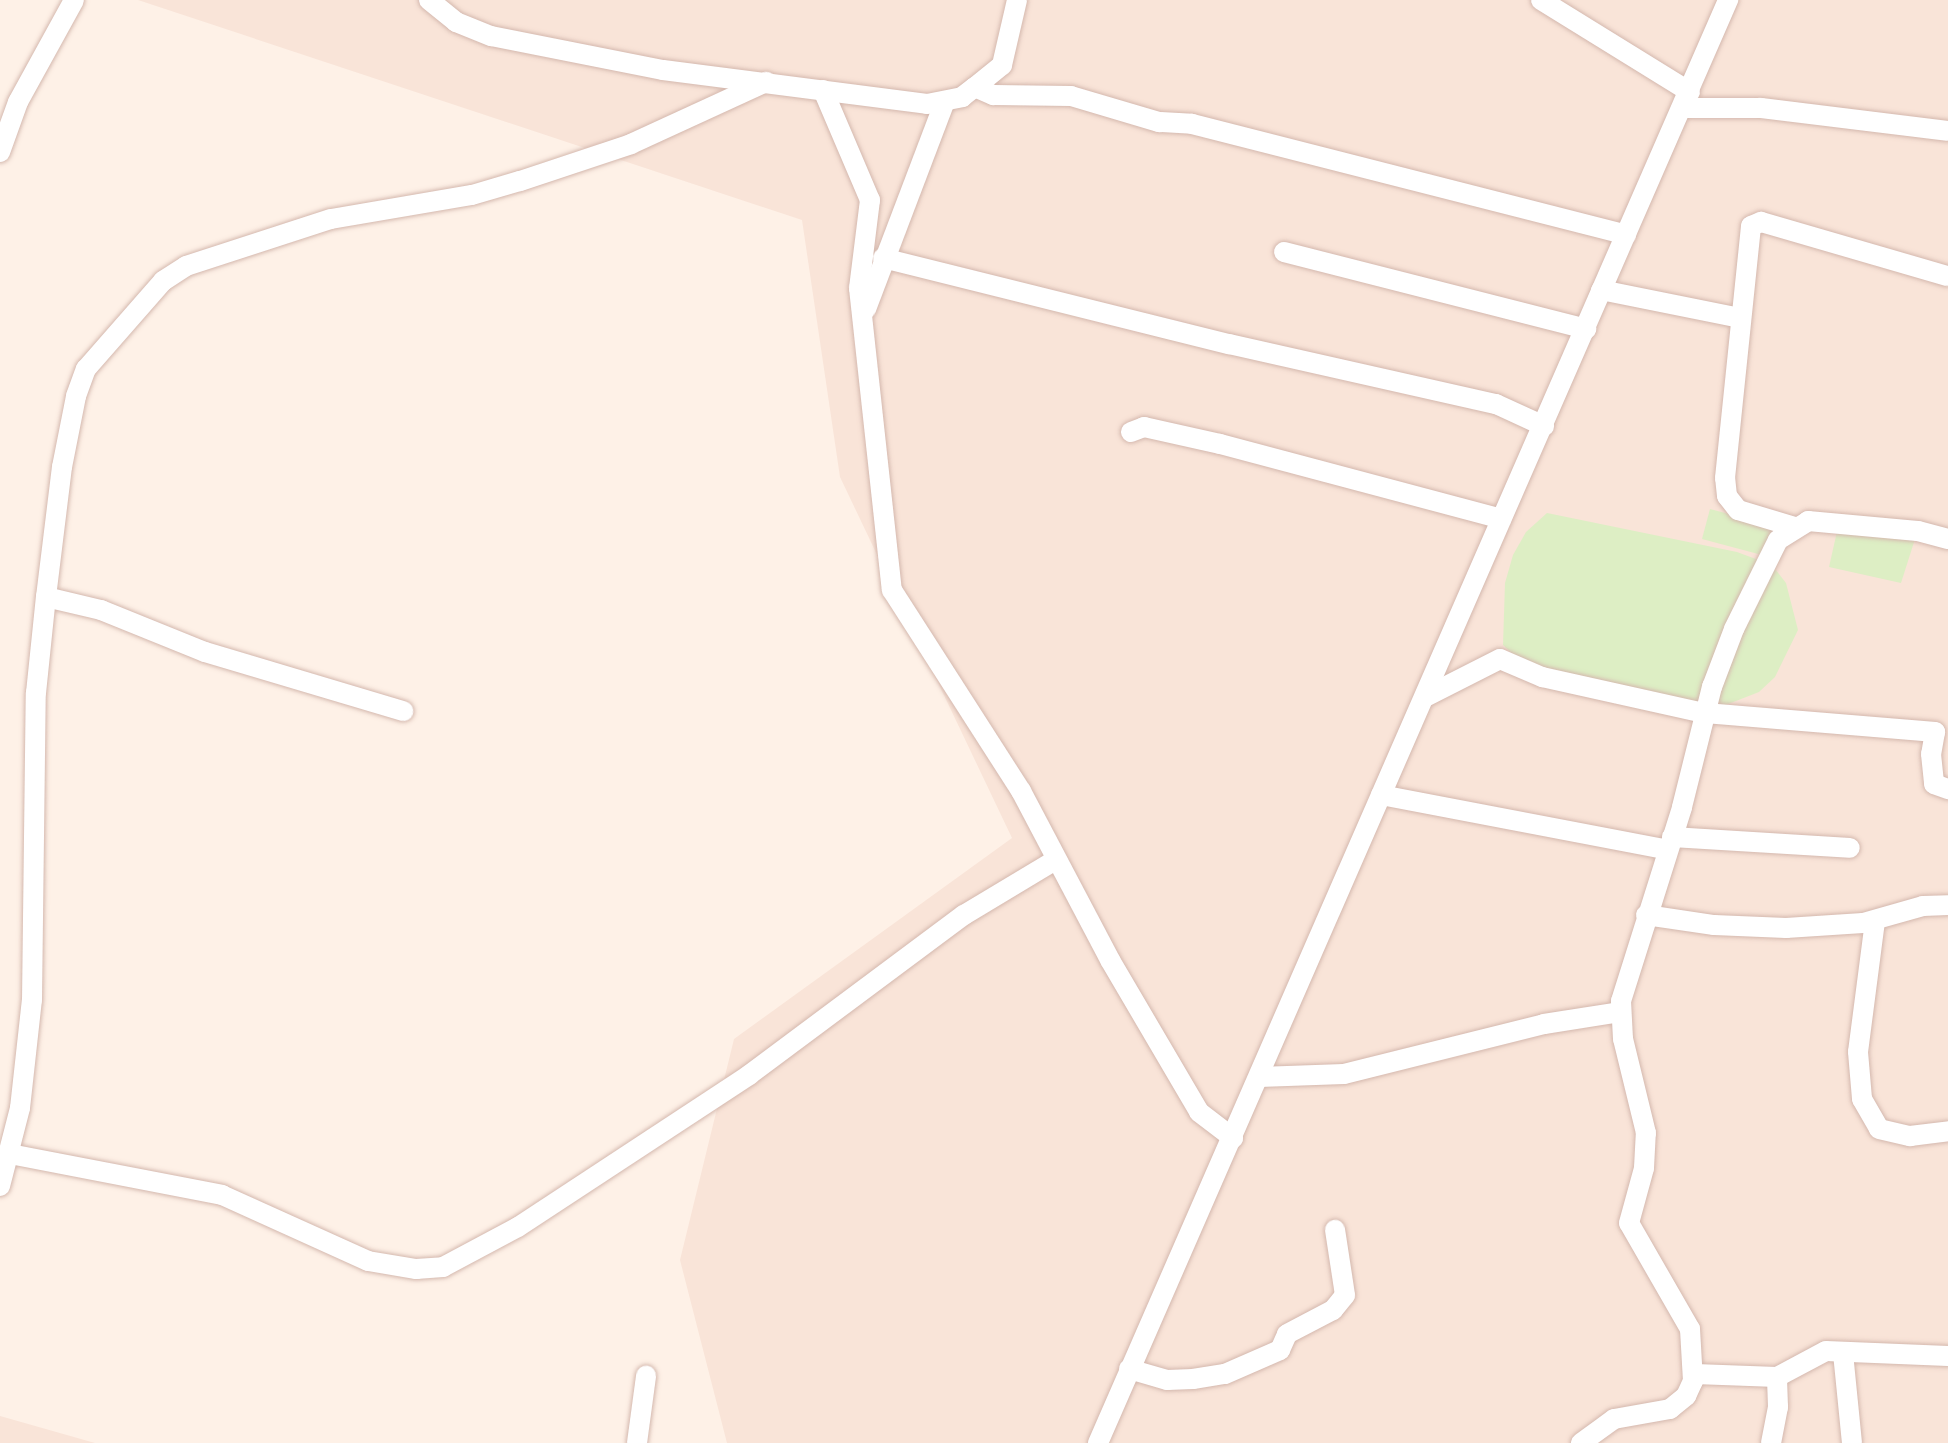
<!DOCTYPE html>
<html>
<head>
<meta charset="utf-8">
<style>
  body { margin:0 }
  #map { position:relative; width:1948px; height:1443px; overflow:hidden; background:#fef1e7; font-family:"Varela Round",sans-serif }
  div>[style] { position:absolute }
  .residential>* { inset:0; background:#f9e4d8 }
  .green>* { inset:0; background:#ddeec4; transform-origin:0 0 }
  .roads { filter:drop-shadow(0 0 2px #d4b8ae) drop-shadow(0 0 2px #d4b8ae) }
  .minor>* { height:20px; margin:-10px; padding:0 10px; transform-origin:10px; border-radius:10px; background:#fff }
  span { translate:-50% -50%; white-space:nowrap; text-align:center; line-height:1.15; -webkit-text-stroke:10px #fff6f0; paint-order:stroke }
</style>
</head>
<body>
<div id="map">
  <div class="residential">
    <div style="clip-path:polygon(138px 0,1948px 0,1948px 1443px,727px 1443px,680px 1260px,734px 1039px,1012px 838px,840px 477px,802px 220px)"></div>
    <div style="clip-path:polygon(0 1416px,95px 1443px,0 1443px)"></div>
  </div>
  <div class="green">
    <div style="left:1710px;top:509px;width:66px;height:31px;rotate:15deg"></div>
    <div style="clip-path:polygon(1547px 513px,1737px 552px,1772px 565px,1786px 583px,1798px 630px,1775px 677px,1759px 692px,1718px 708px,1534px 667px,1518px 659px,1503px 645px,1505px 583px,1513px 555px,1526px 532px)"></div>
    <div style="clip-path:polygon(1838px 527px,1915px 539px,1901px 583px,1829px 567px)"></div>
  </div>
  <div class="roads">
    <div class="minor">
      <div style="left:429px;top:0;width:35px;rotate:39deg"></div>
      <div style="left:456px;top:22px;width:38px;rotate:22deg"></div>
      <div style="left:491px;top:36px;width:175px;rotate:11.2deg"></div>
      <div style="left:663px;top:70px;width:266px;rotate:7.3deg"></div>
      <div style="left:927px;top:104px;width:36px;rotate:-11deg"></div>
      <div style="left:962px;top:97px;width:16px;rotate:-38deg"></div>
      <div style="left:975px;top:87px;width:20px;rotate:24deg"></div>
      <div style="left:993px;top:95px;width:78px;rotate:0.7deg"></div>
      <div style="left:1071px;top:96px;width:92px;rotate:16.5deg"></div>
      <div style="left:1159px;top:122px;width:33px;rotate:3deg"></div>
      <div style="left:1192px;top:124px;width:448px;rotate:14.3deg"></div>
      <div style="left:1541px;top:0;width:175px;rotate:31.7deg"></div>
      <div style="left:975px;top:87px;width:35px;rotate:-39deg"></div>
      <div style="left:1002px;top:65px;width:67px;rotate:-77deg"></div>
      <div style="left:823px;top:90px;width:120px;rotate:66.9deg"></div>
      <div style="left:870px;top:200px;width:89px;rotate:97.1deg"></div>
      <div style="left:859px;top:288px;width:304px;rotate:83.8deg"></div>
      <div style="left:892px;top:590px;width:239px;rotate:57.3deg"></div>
      <div style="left:1021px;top:791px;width:191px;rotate:62.2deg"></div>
      <div style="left:1110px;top:960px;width:176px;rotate:59.6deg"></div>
      <div style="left:1199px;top:1112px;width:43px;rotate:37.4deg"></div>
      <div style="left:1682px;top:108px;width:79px"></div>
      <div style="left:1761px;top:108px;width:188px;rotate:7deg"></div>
      <div style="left:0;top:152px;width:53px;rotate:-70.2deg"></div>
      <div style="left:18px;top:102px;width:116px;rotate:-61.2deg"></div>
      <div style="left:1284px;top:252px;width:312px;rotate:14.3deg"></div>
      <div style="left:883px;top:258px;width:357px;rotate:14deg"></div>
      <div style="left:1229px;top:344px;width:274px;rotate:12.7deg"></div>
      <div style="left:1496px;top:404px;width:53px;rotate:24.6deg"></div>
      <div style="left:1601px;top:290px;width:142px;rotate:11.4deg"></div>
      <div style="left:866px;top:309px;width:222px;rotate:-69.2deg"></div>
      <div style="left:1131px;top:432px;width:14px;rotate:-21deg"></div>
      <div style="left:1144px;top:427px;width:78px;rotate:12.6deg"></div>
      <div style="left:1220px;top:444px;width:291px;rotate:14.9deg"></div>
      <div style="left:1795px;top:527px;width:59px;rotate:-163.4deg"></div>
      <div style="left:1738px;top:510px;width:18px;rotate:-128deg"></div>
      <div style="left:1727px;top:496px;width:18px;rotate:-96deg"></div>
      <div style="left:1725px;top:478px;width:253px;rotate:-84.1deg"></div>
      <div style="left:1751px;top:226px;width:11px;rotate:-22deg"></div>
      <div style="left:1761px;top:222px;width:194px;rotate:16.2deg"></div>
      <div style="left:46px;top:597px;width:57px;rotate:13.3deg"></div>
      <div style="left:101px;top:610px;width:112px;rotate:22deg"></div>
      <div style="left:205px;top:652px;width:207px;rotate:16.6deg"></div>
      <div style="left:1425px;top:697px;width:84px;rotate:-26.9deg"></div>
      <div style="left:1500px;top:659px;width:46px;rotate:23.2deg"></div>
      <div style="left:1542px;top:677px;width:167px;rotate:12.5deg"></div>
      <div style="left:1705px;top:713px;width:231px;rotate:4.7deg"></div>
      <div style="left:1935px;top:732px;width:22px;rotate:100deg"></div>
      <div style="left:1931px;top:754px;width:30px;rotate:84deg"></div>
      <div style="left:1934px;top:784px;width:15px;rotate:20deg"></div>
      <div style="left:1381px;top:795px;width:292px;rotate:10.8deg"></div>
      <div style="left:1672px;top:837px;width:178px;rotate:3.5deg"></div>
      <div style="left:1646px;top:915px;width:69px;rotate:8.4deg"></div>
      <div style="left:1714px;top:925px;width:72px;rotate:2.4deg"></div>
      <div style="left:1786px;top:928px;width:77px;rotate:-3.7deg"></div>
      <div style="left:1863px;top:923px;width:62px;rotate:-15.8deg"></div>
      <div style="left:1923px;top:906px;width:25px;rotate:-2deg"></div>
      <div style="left:1875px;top:921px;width:132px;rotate:97.4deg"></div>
      <div style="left:1858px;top:1052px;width:47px;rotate:85.1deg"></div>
      <div style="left:1862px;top:1099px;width:34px;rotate:60deg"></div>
      <div style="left:1879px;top:1129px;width:32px;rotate:13deg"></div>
      <div style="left:1910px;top:1136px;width:38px;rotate:-7deg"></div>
      <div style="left:1259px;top:1077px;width:85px;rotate:-2deg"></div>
      <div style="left:1344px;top:1074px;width:206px;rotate:-14deg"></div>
      <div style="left:1544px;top:1024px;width:78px;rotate:-8.9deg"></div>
      <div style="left:10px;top:1154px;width:216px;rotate:10.9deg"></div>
      <div style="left:222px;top:1195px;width:160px;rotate:24.3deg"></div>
      <div style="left:368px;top:1261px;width:49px;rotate:9.5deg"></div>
      <div style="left:416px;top:1269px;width:27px;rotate:-4deg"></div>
      <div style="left:443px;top:1267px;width:85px;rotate:-28.1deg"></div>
      <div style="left:518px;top:1227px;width:277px;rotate:-33.3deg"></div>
      <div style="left:749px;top:1075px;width:268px;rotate:-36.7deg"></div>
      <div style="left:964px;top:915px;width:105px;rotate:-31deg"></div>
      <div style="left:0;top:1186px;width:81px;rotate:-75.6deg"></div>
      <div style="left:20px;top:1108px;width:109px;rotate:-83.7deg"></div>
      <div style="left:32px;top:1000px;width:307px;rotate:-89.3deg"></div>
      <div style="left:36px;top:693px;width:97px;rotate:-84.1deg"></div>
      <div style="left:46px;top:597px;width:131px;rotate:-83deg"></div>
      <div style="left:62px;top:467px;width:72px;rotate:-78.8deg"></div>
      <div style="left:76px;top:396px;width:29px;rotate:-70deg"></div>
      <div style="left:86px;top:369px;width:117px;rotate:-48.8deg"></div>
      <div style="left:163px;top:281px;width:27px;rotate:-33deg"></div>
      <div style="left:186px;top:266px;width:152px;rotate:-18deg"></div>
      <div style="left:331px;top:219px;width:143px;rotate:-9.7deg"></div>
      <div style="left:472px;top:195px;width:50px;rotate:-16.3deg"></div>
      <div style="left:520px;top:181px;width:117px;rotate:-18.4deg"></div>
      <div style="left:631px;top:144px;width:149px;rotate:-24.7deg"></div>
      <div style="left:1843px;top:1353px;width:90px;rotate:84.3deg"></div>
      <div style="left:1129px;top:1369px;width:40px;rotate:16deg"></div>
      <div style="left:1167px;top:1380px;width:26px;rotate:-2deg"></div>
      <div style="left:1193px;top:1379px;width:32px;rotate:-9deg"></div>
      <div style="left:1225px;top:1374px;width:60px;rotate:-23.6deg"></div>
      <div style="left:1280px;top:1350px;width:17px;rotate:-66deg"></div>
      <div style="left:1287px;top:1334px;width:52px;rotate:-27.6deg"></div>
      <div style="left:1333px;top:1310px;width:19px;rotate:-51deg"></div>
      <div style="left:1345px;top:1295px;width:66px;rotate:-98.7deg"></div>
      <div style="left:1695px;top:1374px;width:82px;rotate:2.1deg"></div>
      <div style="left:1777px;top:1377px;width:55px;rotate:-28deg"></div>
      <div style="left:1826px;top:1351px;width:122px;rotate:2.3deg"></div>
      <div style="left:637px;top:1443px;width:68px;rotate:-82.3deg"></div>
      <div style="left:1098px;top:1443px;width:1575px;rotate:-66.41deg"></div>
      <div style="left:1581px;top:1443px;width:41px;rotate:-36deg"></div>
      <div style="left:1614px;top:1419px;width:57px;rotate:-10.1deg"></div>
      <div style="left:1670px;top:1409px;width:21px;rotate:-39deg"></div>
      <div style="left:1686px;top:1396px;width:17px;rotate:-65deg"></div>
      <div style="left:1693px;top:1381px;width:52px;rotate:-93.3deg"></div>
      <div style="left:1690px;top:1329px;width:122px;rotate:-119.9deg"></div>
      <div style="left:1629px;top:1223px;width:57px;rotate:-74.7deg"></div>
      <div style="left:1644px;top:1168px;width:35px;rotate:-87deg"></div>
      <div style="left:1646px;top:1133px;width:97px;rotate:-103.7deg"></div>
      <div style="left:1623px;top:1039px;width:38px;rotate:-93deg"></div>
      <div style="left:1621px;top:1001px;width:203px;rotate:-72.5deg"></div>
      <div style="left:1682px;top:807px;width:124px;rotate:-76deg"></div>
      <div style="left:1712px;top:687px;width:62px;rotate:-69.2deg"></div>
      <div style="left:1734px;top:629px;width:99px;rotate:-63.7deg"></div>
      <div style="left:1778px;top:540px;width:36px;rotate:-32deg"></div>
      <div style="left:1808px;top:521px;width:110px;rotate:5.2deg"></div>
      <div style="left:1918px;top:531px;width:31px;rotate:15deg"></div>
      <div style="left:1771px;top:1443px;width:37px;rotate:-79deg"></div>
      <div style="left:1778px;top:1407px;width:30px;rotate:-92deg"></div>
    </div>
  </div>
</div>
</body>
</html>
